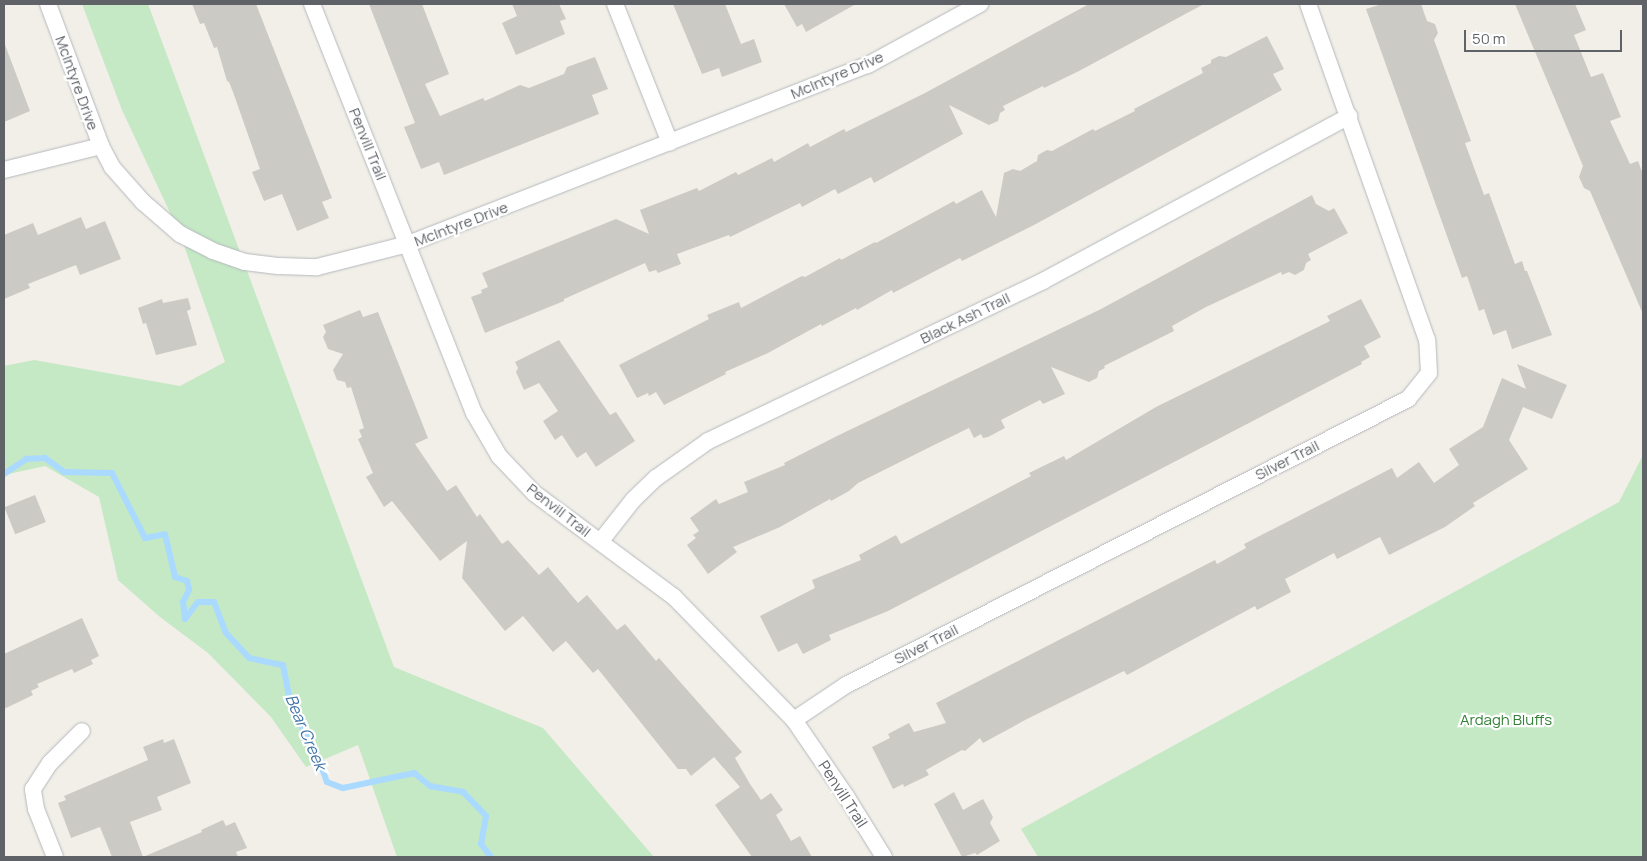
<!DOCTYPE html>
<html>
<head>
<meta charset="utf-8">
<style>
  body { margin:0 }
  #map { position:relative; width:1647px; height:861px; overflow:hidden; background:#f1efe8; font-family:Manrope,sans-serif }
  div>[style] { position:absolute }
  .green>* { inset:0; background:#c5e8c5 }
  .stream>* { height:6px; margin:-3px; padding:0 3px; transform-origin:3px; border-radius:3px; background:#aadaff }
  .building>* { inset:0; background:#cccac5; transform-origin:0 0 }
  .roads { filter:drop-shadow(0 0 1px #b5b8bc) drop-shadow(0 0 1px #b5b8bc) }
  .minor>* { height:16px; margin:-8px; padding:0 8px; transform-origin:8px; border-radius:8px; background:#fff }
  span { translate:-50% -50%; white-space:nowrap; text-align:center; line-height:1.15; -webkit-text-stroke:4.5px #fff; paint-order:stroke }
  .street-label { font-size:15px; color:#5f6368 }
  .park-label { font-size:15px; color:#348238 }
  .water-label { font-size:16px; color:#4174aa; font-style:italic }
  .frame { position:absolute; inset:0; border:5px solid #5f6368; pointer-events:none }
  .scale { position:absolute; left:1464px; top:30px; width:158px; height:22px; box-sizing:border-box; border:2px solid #5f6368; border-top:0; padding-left:6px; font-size:15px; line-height:18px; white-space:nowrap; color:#5f6368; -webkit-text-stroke:4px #fff; paint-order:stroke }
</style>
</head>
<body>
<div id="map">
  <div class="green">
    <div style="clip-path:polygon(82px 4px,148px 4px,394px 667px,543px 728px,654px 857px,397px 857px,358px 745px,306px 767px,271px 717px,208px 653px,160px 617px,118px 580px,99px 497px,45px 466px,4px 475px,4px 366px,34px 360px,180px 386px,225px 362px,180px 234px,122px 110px)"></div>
    <div style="clip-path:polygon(1643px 455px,1643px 857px,1038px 857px,1021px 829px,1619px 502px)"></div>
  </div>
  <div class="stream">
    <div style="left:4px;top:474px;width:27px;rotate:-34deg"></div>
    <div style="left:26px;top:459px;width:19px;rotate:-3deg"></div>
    <div style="left:45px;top:458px;width:24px;rotate:36deg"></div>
    <div style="left:64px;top:472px;width:48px;rotate:1.2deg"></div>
    <div style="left:112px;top:473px;width:73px;rotate:63.1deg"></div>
    <div style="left:145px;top:538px;width:20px;rotate:-11deg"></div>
    <div style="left:165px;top:534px;width:44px;rotate:76.9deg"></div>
    <div style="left:175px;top:577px;width:13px;rotate:18deg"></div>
    <div style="left:187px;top:581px;width:9px;rotate:77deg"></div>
    <div style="left:189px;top:590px;width:13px;rotate:117deg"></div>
    <div style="left:183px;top:602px;width:17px;rotate:83deg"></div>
    <div style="left:185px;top:619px;width:21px;rotate:-53deg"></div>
    <div style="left:198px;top:602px;width:16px"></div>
    <div style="left:214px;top:602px;width:33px;rotate:69deg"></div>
    <div style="left:226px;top:633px;width:34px;rotate:47deg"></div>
    <div style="left:249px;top:658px;width:35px;rotate:12deg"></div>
    <div style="left:283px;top:665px;width:38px;rotate:79deg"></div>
    <div style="left:290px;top:702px;width:68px;rotate:63.8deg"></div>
    <div style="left:320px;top:763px;width:20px;rotate:70deg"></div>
    <div style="left:327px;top:782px;width:17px;rotate:21deg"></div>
    <div style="left:343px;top:788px;width:73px;rotate:-11.9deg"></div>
    <div style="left:414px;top:773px;width:21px;rotate:39deg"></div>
    <div style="left:430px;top:786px;width:34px;rotate:10deg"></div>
    <div style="left:463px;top:792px;width:33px;rotate:46deg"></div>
    <div style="left:486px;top:816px;width:28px;rotate:100deg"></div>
    <div style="left:481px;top:844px;width:16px;rotate:52deg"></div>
  </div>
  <div class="building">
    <div style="clip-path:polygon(192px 4px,256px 4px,332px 198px,322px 202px,329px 218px,297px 231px,282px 194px,264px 201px,252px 172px,260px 169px,233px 92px,229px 82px,227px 81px,217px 47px,214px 48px,204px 23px,200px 24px)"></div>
    <div style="clip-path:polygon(369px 4px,422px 4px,449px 74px,425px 84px,440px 116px,483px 98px,485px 101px,520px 85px,529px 88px,564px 74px,567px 67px,595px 57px,608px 89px,592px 95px,599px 114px,444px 175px,439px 162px,421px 169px,404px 127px,415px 123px)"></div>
    <div style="clip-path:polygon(512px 4px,559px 4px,566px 19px,560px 21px,565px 34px,516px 55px,502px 23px,517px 16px)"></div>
    <div style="clip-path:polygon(673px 4px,725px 4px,741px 44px,754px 39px,762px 62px,722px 77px,719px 68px,702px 74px)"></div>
    <div style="clip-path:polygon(784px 4px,856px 4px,806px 32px,802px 24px,797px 27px)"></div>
    <div style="clip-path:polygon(1089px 4px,1204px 4px,1079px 71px,1044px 88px,1043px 86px,1003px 106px,1005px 110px,1000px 113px,998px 121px,989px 125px,949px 105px,963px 134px,874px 183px,871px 177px,838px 194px,835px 189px,802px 207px,800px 203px,730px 237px,729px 235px,677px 254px,681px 264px,658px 273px,656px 270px,649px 272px,645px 263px,564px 299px,564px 301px,485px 333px,471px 297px,482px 293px,481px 290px,488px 287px,482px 273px,616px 219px,649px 234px,640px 210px,697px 188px,699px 191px,736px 172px,738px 175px,772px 158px,774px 162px,808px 143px,810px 147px,844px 129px,846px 132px,925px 93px)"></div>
    <div style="clip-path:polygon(1382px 4px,1421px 4px,1427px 21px,1435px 24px,1438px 33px,1434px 40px,1471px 141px,1465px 143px,1484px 195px,1489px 193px,1515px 264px,1522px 261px,1525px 271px,1527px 271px,1552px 335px,1512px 349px,1506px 330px,1493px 335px,1484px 309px,1479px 311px,1467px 276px,1462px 278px,1366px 9px)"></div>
    <div style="clip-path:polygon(1515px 4px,1575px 4px,1586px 30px,1574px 35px,1591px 77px,1603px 73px,1621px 117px,1610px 121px,1630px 164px,1638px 161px,1643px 174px,1643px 314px,1590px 191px,1584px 188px,1579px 177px,1583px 166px)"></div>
    <div style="clip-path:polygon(1267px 36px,1284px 69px,1273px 74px,1282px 90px,1034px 225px,962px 261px,960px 258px,893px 293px,892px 290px,857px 310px,856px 308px,822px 326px,821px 324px,768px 353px,725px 372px,726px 374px,664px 405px,656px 392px,649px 396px,648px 393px,637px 398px,619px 365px,709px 319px,707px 315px,739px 302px,741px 308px,802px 276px,805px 277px,840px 258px,841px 260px,875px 242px,876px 243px,954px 201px,956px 204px,982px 190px,996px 217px,1004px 173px,1013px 169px,1020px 171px,1037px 161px,1038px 155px,1047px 150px,1052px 151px,1093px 129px,1095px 131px,1135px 111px,1134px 109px,1203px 73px,1201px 68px,1211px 63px,1211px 60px,1219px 56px,1226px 57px)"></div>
    <div style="clip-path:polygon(4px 42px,30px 111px,4px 122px)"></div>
    <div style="clip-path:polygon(1312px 195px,1316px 204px,1329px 211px,1334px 208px,1348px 233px,1308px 254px,1311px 260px,1306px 263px,1304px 270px,1295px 275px,1289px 272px,1282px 275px,1281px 272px,1206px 307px,1172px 326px,1174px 331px,1104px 366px,1105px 368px,1099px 371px,1097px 378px,1089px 382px,1051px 367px,1065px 394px,1043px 404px,1040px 400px,1001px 420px,1005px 428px,988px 437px,983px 438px,981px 434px,974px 438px,969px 428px,934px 445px,858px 483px,849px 491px,831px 501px,830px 499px,780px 527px,733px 547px,737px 552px,708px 574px,687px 545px,696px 538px,693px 535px,699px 531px,690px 518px,716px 499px,719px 504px,748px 492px,744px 482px,785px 465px,784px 463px,837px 436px,1101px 309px)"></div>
    <div style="clip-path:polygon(81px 217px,86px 229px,105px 221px,121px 259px,80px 275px,76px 265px,28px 284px,30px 288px,4px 299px,4px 235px,33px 223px,38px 235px)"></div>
    <div style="clip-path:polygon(188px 298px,191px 309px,187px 311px,197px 345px,156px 355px,146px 323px,143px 324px,138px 308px,162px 299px,163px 303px)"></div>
    <div style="clip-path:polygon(1361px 299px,1381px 337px,1364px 346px,1370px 357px,1361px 362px,1362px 364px,888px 611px,829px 635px,831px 640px,803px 654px,797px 643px,778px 652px,760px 616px,815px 588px,812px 580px,861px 560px,859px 555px,896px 535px,901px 544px,1031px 476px,1029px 473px,1064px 456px,1066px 460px,1156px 407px,1330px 321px,1327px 316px)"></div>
    <div style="clip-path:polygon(360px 310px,363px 317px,378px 312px,428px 438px,415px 444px,447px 491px,456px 485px,477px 517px,480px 514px,502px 544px,508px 540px,539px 575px,548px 567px,578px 603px,587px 595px,617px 630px,625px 624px,656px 661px,659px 658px,742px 752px,735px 758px,750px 784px,761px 800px,771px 793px,783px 810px,776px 815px,791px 841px,800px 836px,812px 857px,752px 857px,715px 805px,740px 787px,714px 757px,691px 776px,686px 769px,678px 769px,598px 669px,593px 673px,566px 641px,553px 652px,523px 616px,505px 631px,462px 578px,467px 541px,440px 561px,392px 501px,384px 507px,366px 477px,373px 473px,358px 439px,362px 437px,359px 430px,364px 428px,351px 387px,347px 388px,345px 382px,337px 380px,333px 370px,343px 354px,328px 349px,323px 337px,326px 332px,323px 325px)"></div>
    <div style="clip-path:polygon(559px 340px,610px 415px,616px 412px,635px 441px,596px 467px,586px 452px,577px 458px,562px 435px,555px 440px,543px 421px,558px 411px,539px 383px,524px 390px,516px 372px,518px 368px,515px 362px)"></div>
    <div style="clip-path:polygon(1517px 364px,1567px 385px,1552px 419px,1523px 407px,1509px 440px,1528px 469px,1473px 503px,1475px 506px,1445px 527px,1389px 555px,1380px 537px,1337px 559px,1334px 553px,1285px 579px,1291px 592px,1257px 610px,1255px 606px,1127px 675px,1124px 671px,1027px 719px,983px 743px,980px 738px,965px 751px,962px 750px,926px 770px,929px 775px,904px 787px,903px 784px,893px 789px,872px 747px,890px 738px,888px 734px,909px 723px,914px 732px,946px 723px,936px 703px,1215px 560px,1217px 564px,1246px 548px,1244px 544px,1392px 468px,1397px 478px,1419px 462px,1434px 483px,1459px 465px,1449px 449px,1483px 427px,1502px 378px,1526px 389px)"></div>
    <div style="left:35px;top:495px;width:29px;height:33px;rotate:68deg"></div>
    <div style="clip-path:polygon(82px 618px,99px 656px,91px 660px,93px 664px,74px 673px,72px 669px,37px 684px,39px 687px,31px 691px,33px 695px,4px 709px,4px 654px)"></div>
    <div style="clip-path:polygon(163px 739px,164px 743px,174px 739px,191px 783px,157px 797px,162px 810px,130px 822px,143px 857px,112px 857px,100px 827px,71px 838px,58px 803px,66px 800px,64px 796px,148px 760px,143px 747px)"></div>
    <div style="clip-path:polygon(954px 792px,963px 810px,983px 799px,993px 817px,990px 823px,1000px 841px,977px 855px,975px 853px,962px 857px,934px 804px)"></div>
    <div style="clip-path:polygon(223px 820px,226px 826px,235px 822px,247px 848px,236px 852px,238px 857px,143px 857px,202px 832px,201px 830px)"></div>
  </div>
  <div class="roads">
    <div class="minor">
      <div style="left:48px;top:4px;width:152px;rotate:69.5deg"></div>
      <div style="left:101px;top:146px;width:24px;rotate:62deg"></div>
      <div style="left:112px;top:167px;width:47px;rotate:48.5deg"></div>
      <div style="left:143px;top:202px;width:49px;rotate:40.9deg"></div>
      <div style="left:180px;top:234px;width:37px;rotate:27deg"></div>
      <div style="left:213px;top:251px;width:34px;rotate:19deg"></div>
      <div style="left:245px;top:262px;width:35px;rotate:7deg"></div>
      <div style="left:280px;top:266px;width:37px;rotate:2deg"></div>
      <div style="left:317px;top:267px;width:94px;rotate:-14.2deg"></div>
      <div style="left:408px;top:244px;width:494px;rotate:-21.3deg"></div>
      <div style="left:868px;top:65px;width:128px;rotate:-28.6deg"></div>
      <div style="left:312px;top:4px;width:440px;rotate:68.4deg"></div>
      <div style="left:474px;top:413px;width:50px;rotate:59.8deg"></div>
      <div style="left:499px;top:456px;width:51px;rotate:46.6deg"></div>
      <div style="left:534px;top:493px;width:174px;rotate:36.6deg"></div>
      <div style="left:674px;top:597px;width:172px;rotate:45.7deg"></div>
      <div style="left:794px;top:720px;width:92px;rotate:55.6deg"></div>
      <div style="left:846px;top:796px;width:72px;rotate:58.1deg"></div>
      <div style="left:615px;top:4px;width:149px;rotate:68.4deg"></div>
      <div style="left:4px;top:170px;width:100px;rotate:-13.9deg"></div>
      <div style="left:600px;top:542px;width:53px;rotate:-51.8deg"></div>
      <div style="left:633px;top:500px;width:32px;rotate:-44deg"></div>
      <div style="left:656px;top:478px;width:64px;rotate:-35.4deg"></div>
      <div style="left:708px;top:441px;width:371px;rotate:-25.5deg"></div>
      <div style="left:1043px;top:281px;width:348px;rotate:-28.3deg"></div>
      <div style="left:794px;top:720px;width:63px;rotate:-33.9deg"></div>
      <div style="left:846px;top:685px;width:631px;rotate:-26.97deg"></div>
      <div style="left:1408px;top:399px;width:33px;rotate:-51deg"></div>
      <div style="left:1429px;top:373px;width:33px;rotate:-93deg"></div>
      <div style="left:1427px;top:340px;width:356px;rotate:-109.5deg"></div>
      <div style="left:55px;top:857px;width:52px;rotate:-111.6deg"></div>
      <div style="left:36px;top:809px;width:20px;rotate:-99deg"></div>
      <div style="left:33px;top:789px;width:31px;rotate:-57deg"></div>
      <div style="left:50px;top:763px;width:45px;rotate:-45deg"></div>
    </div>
  </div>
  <div class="street-label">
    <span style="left:837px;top:75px;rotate:-23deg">McIntyre Drive</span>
    <span style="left:77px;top:83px;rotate:70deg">McIntyre Drive</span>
    <span style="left:368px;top:144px;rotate:68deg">Penvill Trail</span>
    <span style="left:461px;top:224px;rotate:-21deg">McIntyre Drive</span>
    <span style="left:965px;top:318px;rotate:-26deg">Black Ash Trail</span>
    <span style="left:1287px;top:460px;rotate:-27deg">Silver Trail</span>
    <span style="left:559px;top:510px;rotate:38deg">Penvill Trail</span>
    <span style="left:926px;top:644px;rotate:-27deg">Silver Trail</span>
    <span style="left:843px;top:794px;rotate:57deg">Penvill Trail</span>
  </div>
  <div class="park-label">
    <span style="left:1506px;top:720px">Ardagh Bluffs</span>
  </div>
  <div class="water-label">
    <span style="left:306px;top:732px;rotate:67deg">Bear Creek</span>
  </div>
  <div class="frame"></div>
  <div class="scale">50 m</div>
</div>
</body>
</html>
